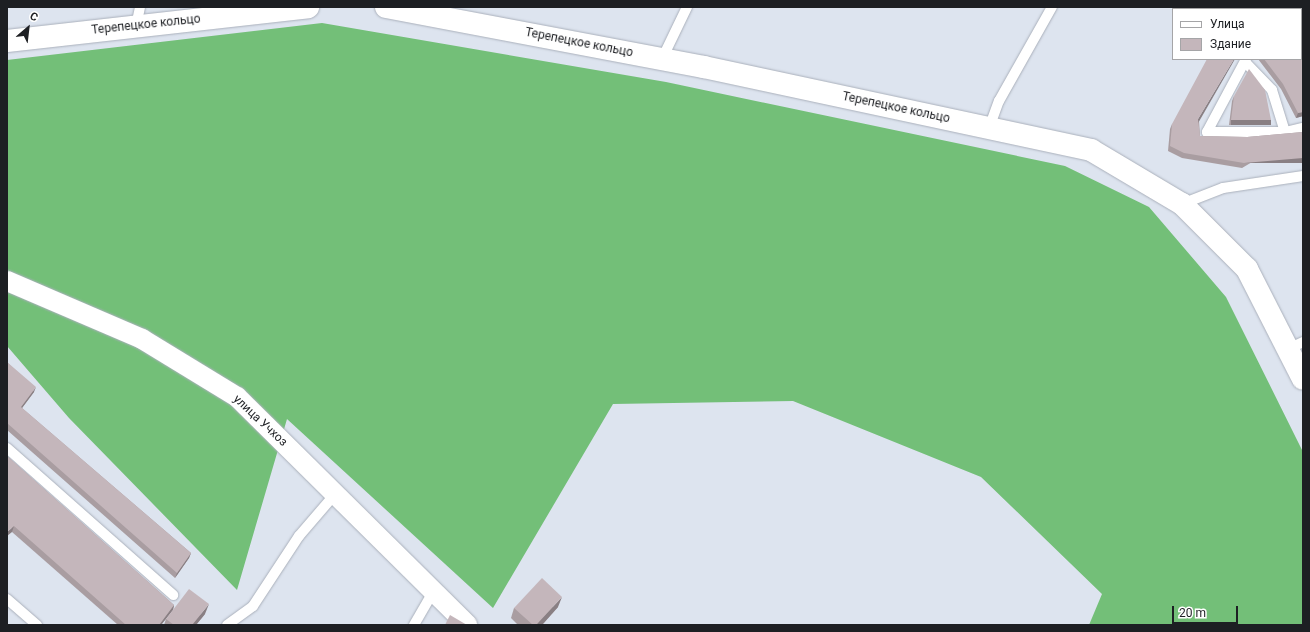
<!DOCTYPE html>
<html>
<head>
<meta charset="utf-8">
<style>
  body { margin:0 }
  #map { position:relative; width:1310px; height:632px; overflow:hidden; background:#dde4ef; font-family:Roboto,sans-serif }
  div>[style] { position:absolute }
  .forest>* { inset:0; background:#73bf78 }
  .roads { filter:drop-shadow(0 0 1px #aab0bb) drop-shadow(0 0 1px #aab0bb) }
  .lane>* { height:10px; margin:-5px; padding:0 5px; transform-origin:5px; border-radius:5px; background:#fff }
  .street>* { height:20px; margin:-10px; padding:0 10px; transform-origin:10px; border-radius:10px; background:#fff }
  .secondary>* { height:22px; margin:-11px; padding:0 11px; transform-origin:11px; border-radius:11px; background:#fff }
  .wall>* { inset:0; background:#a99da1 }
  .shaded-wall>* { inset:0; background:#897f83; transform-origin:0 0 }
  .building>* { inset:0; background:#c4b6bb; transform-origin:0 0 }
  span { translate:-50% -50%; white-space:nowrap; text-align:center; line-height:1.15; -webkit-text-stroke:4px #fff; paint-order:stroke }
  .street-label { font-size:12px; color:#1d1f23 }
  .frame { position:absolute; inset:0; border:8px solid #1d1f23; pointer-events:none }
  .legend { position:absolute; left:1172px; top:8px; width:130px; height:52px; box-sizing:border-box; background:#fff; border:1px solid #a5a5a7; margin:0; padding:5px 7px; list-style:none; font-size:12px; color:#1d1f23 }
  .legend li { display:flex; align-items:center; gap:8px; height:20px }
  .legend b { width:20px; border:1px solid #a5a5a7 }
  .north { position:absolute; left:8px; top:8px; width:40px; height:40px; -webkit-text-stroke:3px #fff; paint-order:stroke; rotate:28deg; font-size:11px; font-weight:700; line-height:16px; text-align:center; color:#1d1f23 }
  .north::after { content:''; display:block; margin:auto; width:14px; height:18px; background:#1d1f23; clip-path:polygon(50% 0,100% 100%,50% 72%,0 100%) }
  .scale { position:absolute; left:1172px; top:606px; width:66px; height:18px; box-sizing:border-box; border:2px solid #1d1f23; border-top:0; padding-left:5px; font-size:12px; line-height:14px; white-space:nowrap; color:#1d1f23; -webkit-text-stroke:3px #fff; paint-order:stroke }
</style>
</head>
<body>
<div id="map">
  <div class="forest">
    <div style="clip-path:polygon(322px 23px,666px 82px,1065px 166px,1149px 207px,1226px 297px,1303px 452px,1303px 625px,1089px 625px,1102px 594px,981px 477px,793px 401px,613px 404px,493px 608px,287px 419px,237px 590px,69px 418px,7px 346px,7px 60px)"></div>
  </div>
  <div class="roads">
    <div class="lane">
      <div style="left:1281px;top:7px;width:3px;rotate:45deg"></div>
      <div style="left:136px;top:26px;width:19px;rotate:-78deg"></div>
      <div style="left:1301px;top:27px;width:3px;rotate:45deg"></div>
      <div style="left:662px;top:59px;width:58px;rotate:-64.3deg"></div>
      <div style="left:1246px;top:59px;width:83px;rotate:118.1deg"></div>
      <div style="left:1207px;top:132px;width:78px"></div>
      <div style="left:1285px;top:132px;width:18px;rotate:-13deg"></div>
      <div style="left:1245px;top:62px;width:39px;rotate:46deg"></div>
      <div style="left:1272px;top:90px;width:44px;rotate:72.8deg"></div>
      <div style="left:989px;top:128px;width:29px;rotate:-70deg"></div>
      <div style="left:999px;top:101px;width:108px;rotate:-60.6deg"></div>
      <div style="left:1182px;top:204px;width:44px;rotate:-21.3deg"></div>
      <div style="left:1223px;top:188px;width:81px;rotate:-8.5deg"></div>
      <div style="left:1288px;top:349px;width:17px;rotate:-25deg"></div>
      <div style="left:7px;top:448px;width:222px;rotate:41.5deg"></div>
      <div style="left:7px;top:599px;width:40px;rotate:41deg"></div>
      <div style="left:227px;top:625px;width:32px;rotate:-36deg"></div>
      <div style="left:253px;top:606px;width:84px;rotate:-56.7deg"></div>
      <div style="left:299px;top:536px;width:57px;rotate:-49.3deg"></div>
      <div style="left:414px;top:625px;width:38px;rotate:-60deg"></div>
    </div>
    <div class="street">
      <div style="left:7px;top:281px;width:147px;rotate:23.2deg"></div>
      <div style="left:142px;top:339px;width:111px;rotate:31.4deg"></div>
      <div style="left:237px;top:397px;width:324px;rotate:44.7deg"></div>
    </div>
    <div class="secondary">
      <div style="left:386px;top:7px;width:324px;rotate:10.7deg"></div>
      <div style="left:704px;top:67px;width:396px;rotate:12.1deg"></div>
      <div style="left:1091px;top:150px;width:106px;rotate:30.7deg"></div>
      <div style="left:1182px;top:204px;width:92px;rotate:45deg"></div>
      <div style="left:1247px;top:269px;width:123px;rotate:63deg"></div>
      <div style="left:7px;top:41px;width:303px;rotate:-6.4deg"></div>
    </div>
  </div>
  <div class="wall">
    <div style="clip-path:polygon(1293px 7px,1303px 7px,1303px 15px,1301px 13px,1301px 9px,1295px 9px)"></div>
    <div style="clip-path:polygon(1303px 35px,1303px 116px,1296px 118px,1281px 89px,1258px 59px,1301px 59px)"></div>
    <div style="clip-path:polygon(1234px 96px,1269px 125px,1229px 125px,1232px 101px)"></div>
    <div style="clip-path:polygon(1199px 121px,1200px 136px,1247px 137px,1303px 132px,1242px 168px,1182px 158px,1168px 151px,1170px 129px,1172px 124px)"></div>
    <div style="clip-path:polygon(7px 362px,34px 392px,22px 408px,191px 553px,189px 558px,175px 578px,7px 430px)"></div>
    <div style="clip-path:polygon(7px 456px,174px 605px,173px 610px,161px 625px,118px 625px,12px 532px)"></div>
    <div style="clip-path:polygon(558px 607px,542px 625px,518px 625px,511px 618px,514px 608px)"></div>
    <div style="clip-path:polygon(205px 614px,196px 625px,164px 625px,166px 619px)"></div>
  </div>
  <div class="shaded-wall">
    <div style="clip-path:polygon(1234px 59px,1235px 59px,1197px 125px,1198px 119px)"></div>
    <div style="clip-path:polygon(1303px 112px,1303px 116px,1296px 118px,1298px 113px)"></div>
    <div style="left:1231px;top:120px;width:40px;height:5px"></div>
    <div style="left:1303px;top:158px;width:5px;height:59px;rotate:90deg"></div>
    <div style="clip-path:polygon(36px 387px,34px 392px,19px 412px,21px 407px)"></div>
    <div style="clip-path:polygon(14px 526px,12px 532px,7px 536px,7px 532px)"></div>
    <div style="clip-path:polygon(191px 553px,189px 558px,175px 578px,177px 573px)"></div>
    <div style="clip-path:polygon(562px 597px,558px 607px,542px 625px,536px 625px)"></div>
    <div style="clip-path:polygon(209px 604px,205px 614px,196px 625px,192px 625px)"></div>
    <div style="clip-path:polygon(174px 605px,173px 610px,161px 625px,159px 625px)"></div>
  </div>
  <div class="building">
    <div style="left:1235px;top:7px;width:29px;height:2px"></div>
    <div style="clip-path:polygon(1301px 33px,1303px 35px,1303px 112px,1298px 113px,1283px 84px,1264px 59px,1301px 59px)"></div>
    <div style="clip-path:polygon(1207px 59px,1234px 59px,1198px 119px,1200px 136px,1247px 137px,1303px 132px,1303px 158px,1244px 163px,1184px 153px,1170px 146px,1172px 124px)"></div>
    <div style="clip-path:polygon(1249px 69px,1265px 90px,1271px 120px,1231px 120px,1234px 96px)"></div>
    <div style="clip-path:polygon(7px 362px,36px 387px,21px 407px,191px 553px,177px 573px,7px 423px)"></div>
    <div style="clip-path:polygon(7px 456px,174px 605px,159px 625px,126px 625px,14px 526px,7px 532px)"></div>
    <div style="clip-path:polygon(542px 578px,562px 597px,536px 625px,533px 625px,514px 608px)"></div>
    <div style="clip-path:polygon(189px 589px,209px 604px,192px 625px,174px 625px,166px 619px)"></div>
    <div style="clip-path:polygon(450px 615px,467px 625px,445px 625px)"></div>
  </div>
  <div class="street-label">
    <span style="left:146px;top:25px;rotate:-6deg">Терепецкое кольцо</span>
    <span style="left:579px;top:43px;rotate:11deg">Терепецкое кольцо</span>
    <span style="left:896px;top:108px;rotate:12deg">Терепецкое кольцо</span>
    <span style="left:260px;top:421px;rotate:43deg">улица Учхоз</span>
  </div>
  <div class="frame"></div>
  <ul class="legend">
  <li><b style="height:5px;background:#fff"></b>Улица</li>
  <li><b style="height:11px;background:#c4b6bb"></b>Здание</li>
  </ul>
  <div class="north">С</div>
  <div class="scale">20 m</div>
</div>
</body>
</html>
